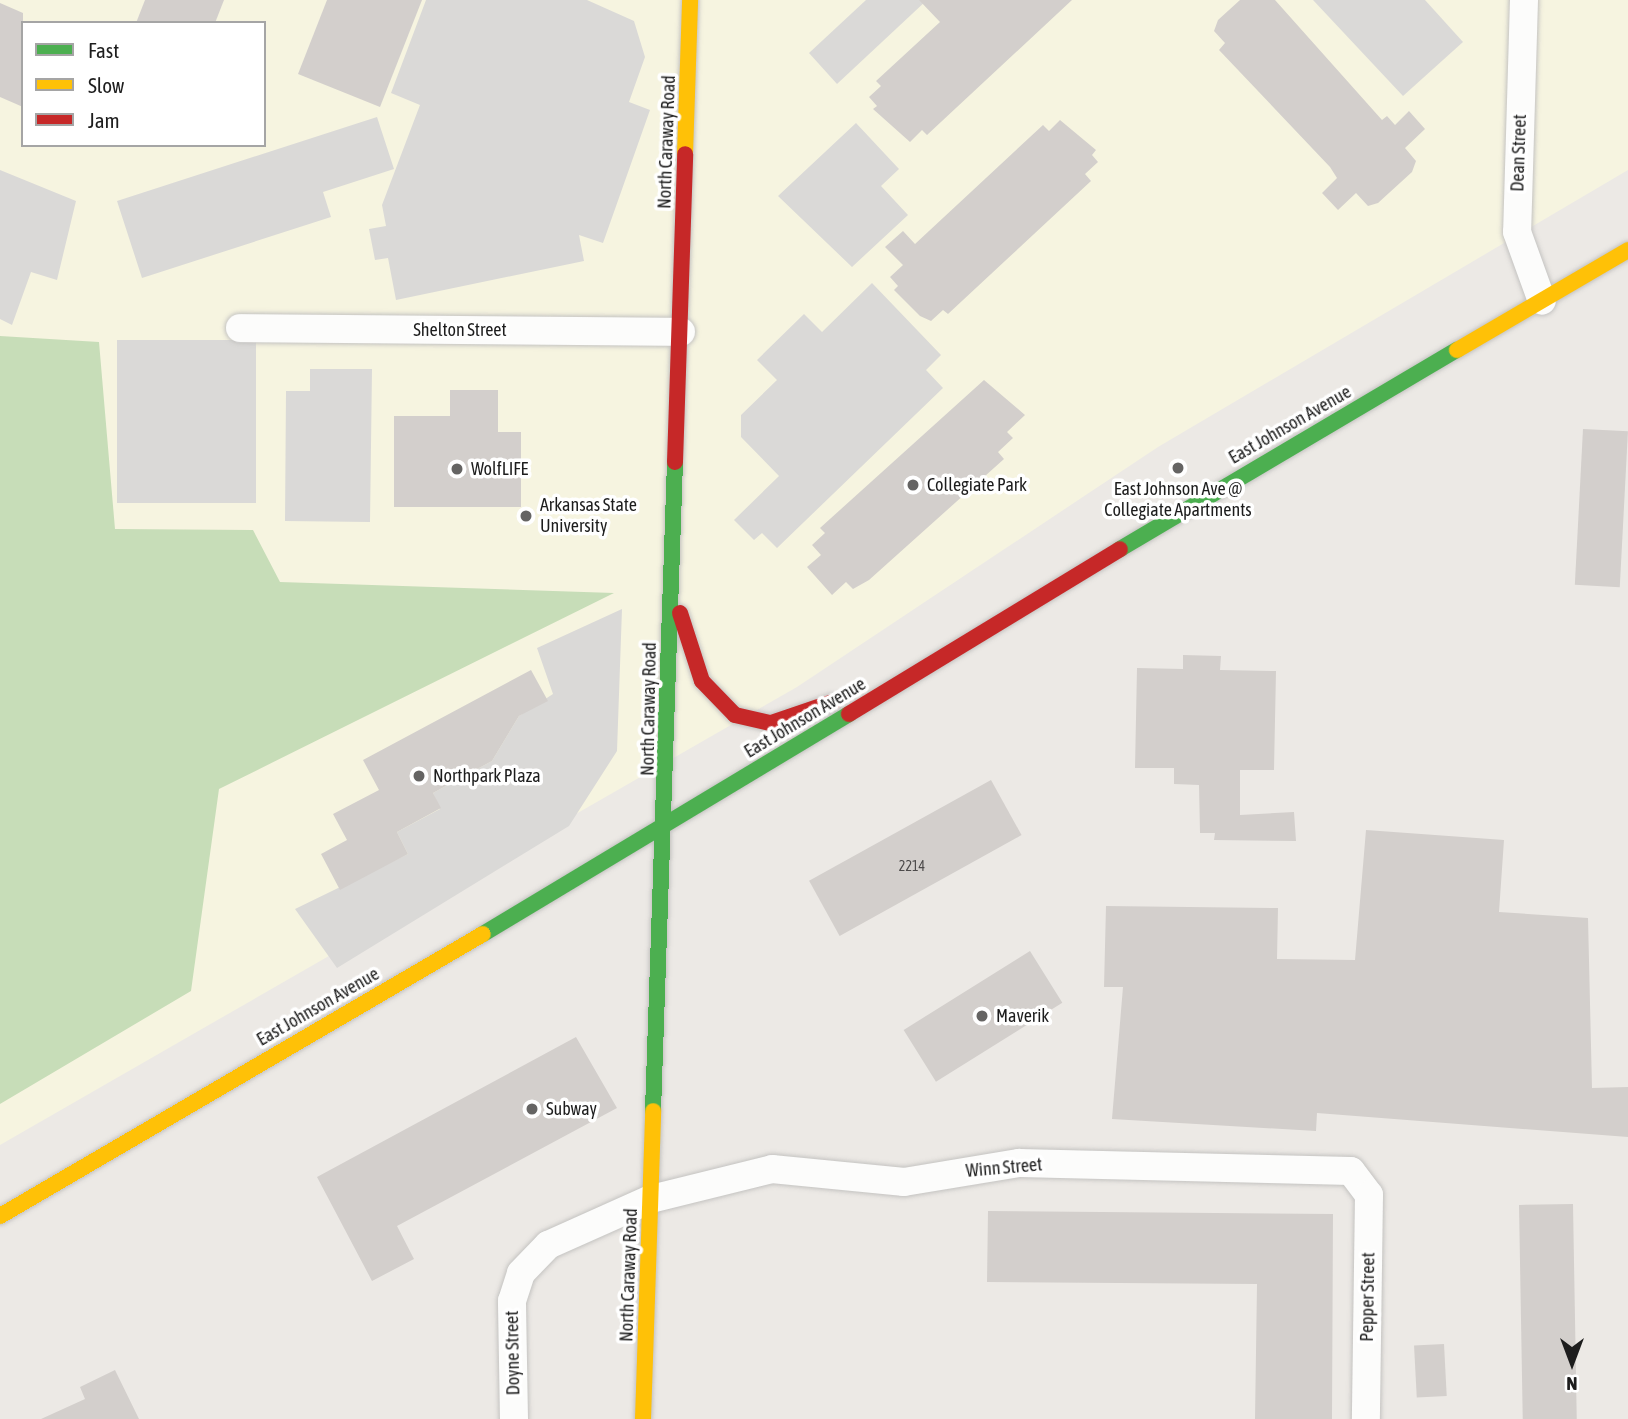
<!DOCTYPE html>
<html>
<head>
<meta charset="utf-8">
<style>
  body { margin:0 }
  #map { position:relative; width:1628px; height:1419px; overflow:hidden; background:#ece9e5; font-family:"Asap Condensed",sans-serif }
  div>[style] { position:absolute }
  .education>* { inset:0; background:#f6f4e0 }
  .forest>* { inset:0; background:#c7ddb8 }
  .parking>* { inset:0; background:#dad9d7; transform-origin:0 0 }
  .building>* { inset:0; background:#d3cfcc; transform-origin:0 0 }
  .roads { filter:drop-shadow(0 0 2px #c4c3c1) drop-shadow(0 0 2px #c4c3c1) }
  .street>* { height:28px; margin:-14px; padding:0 14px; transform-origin:14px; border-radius:14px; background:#fcfcfb }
  .fast>* { height:16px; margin:-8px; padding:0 8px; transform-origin:8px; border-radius:8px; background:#4caf50 }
  .slow>* { height:16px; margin:-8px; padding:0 8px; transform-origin:8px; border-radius:8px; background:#ffc107 }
  .jam>* { height:16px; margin:-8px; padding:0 8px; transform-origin:8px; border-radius:8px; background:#c62828 }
  .dots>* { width:19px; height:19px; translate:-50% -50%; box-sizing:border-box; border:4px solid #fff; border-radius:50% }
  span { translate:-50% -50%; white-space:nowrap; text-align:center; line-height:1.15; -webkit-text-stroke:7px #fff; paint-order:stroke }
  .number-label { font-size:14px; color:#4c4a4a }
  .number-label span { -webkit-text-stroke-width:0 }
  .street-label { font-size:18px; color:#1d1d1d }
  .poi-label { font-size:18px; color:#1d1d1d }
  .left { translate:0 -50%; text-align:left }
  .legend { position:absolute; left:21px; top:21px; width:245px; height:126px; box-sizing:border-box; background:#fff; border:2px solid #a5a5a5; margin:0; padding:9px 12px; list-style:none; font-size:21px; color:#1d1d1d }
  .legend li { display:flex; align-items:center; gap:14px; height:35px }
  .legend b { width:35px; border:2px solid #a5a5a5 }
  .north { position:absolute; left:1537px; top:1328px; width:70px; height:70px; -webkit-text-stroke:5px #fff; paint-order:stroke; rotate:180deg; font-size:19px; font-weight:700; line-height:28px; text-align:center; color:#1d1d1d }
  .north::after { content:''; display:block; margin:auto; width:24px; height:32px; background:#1d1d1d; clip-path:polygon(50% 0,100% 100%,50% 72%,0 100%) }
</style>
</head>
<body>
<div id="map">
  <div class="education">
    <div style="clip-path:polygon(evenodd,0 0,1628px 0,1628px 170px,1158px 447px,797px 687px,0 1145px,0 0,23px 23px,264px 23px,264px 145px,23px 145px,23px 23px)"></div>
  </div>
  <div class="forest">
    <div style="clip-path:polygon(0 336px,99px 342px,115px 529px,253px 530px,280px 582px,614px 593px,219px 789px,191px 991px,0 1104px)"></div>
  </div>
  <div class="parking">
    <div style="clip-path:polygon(426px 0,587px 0,634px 21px,645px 57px,629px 102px,650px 110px,603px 243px,579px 235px,584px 261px,396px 300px,388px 258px,375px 260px,369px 229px,386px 226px,382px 205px,420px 105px,391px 93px)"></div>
    <div style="clip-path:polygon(866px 0,927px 0,837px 84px,809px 53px)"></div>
    <div style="clip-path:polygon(1313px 0,1425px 0,1463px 42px,1403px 96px)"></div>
    <div style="clip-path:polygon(377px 117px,394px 169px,323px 192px,331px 217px,142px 278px,117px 201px)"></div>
    <div style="clip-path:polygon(856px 123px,899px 169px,881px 186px,908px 215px,852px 267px,778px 196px)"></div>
    <div style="clip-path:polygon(0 170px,76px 201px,57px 280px,31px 272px,12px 325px,0 319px)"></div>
    <div style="clip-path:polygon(872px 283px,941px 355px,926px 370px,943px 388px,777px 548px,762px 533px,754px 540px,734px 520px,779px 476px,741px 437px,741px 415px,777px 380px,757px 360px,804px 314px,822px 332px)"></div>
    <div style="left:117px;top:340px;width:139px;height:163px"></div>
    <div style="clip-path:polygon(310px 369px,372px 369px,370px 522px,285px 521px,286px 391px,310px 391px)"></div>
    <div style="clip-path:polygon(622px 609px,617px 751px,569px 826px,337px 968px,295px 909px,408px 854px,397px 832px,440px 809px,433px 793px,492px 761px,519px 716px,553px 694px,537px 648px)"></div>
  </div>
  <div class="building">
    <div style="clip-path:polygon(145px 0,224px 0,215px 23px,136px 23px)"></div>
    <div style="clip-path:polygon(327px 0,422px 0,380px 107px,298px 74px)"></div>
    <div style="clip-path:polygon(919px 0,1072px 0,927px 135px,922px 130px,910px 142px,873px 109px,877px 106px,869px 97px,881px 86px,876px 81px,940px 22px)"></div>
    <div style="clip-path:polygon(1240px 0,1275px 0,1382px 120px,1387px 116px,1395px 125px,1409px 111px,1425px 129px,1405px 148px,1416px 161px,1412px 172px,1378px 203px,1368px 206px,1356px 193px,1338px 210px,1322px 193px,1337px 178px,1330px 167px,1219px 50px,1225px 43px,1214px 31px,1218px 20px)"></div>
    <div style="clip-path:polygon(0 3px,23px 13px,23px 107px,0 97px)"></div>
    <div style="clip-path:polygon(1060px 120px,1096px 150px,1092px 155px,1098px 162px,1085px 174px,1091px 181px,948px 314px,943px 310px,931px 321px,920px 316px,894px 290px,898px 286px,890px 277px,903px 265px,885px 247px,903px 231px,915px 244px,1043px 125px,1049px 131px)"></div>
    <div style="clip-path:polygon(984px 380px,1025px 415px,1007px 432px,1013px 438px,998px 452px,1004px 459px,869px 580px,853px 589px,846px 582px,832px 595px,807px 567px,821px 555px,812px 545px,825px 533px,820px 528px)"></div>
    <div style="clip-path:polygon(450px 390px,498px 390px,498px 432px,521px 432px,521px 507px,394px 507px,394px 416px,450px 416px)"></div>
    <div style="left:1583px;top:429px;width:45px;height:156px;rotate:3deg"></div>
    <div style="clip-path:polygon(1183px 655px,1221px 656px,1220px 670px,1276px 671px,1274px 770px,1240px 770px,1240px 815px,1294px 812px,1296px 841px,1214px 840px,1215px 833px,1200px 833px,1199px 785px,1174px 784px,1174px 768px,1135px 768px,1137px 668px,1183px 669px)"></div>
    <div style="clip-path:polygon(531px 670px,548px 701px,519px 716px,492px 761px,433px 793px,441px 808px,397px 832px,408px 854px,340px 890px,321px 854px,347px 840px,333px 814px,379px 790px,363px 760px)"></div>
    <div style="left:991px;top:780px;width:63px;height:208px;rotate:61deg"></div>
    <div style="clip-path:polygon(1366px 830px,1504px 840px,1499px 912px,1588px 918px,1592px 1088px,1628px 1087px,1628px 1137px,1317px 1113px,1316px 1131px,1112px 1119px,1123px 987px,1104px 987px,1106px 906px,1278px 908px,1277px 959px,1355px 960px)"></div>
    <div style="left:1030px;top:951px;width:61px;height:149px;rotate:58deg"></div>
    <div style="clip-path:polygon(576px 1037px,617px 1108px,397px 1226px,414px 1259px,372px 1281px,317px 1177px)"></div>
    <div style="left:1573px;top:1204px;width:215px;height:54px;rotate:89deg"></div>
    <div style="clip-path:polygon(988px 1211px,1333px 1214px,1332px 1419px,1255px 1419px,1257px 1284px,987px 1282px)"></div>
    <div style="left:1444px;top:1344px;width:52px;height:30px;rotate:87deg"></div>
    <div style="clip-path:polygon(115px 1370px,139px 1419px,41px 1419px,85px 1399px,80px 1387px)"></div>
  </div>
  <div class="roads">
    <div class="street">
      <div style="left:1524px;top:0;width:232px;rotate:91.7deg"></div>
      <div style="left:1517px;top:232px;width:73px;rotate:70.1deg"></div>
      <div style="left:240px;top:328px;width:441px;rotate:0.5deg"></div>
      <div style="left:514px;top:1419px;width:118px;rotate:-91deg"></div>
      <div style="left:512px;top:1301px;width:29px;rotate:-72deg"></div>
      <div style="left:521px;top:1273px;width:39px;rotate:-46deg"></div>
      <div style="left:548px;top:1245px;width:113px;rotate:-24.1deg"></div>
      <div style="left:651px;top:1199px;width:125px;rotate:-13.9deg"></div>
      <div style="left:772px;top:1169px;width:133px;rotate:5.6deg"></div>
      <div style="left:904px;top:1182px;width:117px;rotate:-9.4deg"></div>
      <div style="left:1019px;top:1163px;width:332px;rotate:1.4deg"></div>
      <div style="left:1351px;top:1171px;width:30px;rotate:53deg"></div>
      <div style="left:1369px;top:1195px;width:224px;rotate:90.8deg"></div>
    </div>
    <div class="fast">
      <div style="left:1120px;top:549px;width:391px;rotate:-30.6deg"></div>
      <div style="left:483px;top:934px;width:427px;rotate:-31deg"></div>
      <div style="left:653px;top:1111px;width:649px;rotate:-88.06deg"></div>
    </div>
    <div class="slow">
      <div style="left:685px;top:154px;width:154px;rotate:-88.1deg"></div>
      <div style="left:1457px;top:350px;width:198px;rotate:-30.3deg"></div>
      <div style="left:0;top:1216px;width:559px;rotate:-30.28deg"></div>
      <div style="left:643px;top:1419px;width:308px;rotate:-88.1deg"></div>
    </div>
    <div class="jam">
      <div style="left:675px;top:462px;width:308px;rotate:-88.1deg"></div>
      <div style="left:680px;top:613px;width:71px;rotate:72.1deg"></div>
      <div style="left:702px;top:681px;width:47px;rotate:45.9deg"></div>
      <div style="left:735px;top:715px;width:37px;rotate:13deg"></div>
      <div style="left:771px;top:723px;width:65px;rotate:-18.7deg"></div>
      <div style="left:849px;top:714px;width:317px;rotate:-31.3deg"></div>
    </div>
  </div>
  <div class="dots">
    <div style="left:1178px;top:468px;background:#656463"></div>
    <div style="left:457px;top:469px;background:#656463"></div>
    <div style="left:913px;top:485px;background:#656463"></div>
    <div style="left:526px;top:516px;background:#656463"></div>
    <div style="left:419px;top:776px;background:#656463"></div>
    <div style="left:982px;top:1016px;background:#656463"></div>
    <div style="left:532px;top:1109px;background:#656463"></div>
  </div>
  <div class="number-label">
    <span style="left:912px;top:866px">2214</span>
  </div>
  <div class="street-label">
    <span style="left:667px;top:142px;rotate:-88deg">North Caraway Road</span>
    <span style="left:1519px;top:153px;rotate:-88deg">Dean Street</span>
    <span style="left:460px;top:330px">Shelton Street</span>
    <span style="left:1290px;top:425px;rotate:-30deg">East Johnson Avenue</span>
    <span style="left:649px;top:709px;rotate:-89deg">North Caraway Road</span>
    <span style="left:805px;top:718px;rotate:-31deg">East Johnson Avenue</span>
    <span style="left:318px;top:1007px;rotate:-30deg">East Johnson Avenue</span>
    <span style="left:1004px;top:1168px;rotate:-5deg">Winn Street</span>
    <span style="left:629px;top:1275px;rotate:-88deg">North Caraway Road</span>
    <span style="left:1368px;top:1297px;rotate:-89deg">Pepper Street</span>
    <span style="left:513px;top:1353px;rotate:-91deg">Doyne Street</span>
  </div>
  <div class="poi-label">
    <span class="left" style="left:471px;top:469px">WolfLIFE</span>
    <span class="left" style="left:927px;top:485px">Collegiate Park</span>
    <span style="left:1178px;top:500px">East Johnson Ave @<br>Collegiate Apartments</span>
    <span class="left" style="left:540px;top:516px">Arkansas State<br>University</span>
    <span class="left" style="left:433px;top:776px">Northpark Plaza</span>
    <span class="left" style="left:996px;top:1016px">Maverik</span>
    <span class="left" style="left:546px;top:1109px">Subway</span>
  </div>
  <ul class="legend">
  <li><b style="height:9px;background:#4caf50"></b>Fast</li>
  <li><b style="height:9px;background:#ffc107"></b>Slow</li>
  <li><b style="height:9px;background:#c62828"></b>Jam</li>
  </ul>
  <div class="north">N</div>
</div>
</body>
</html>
